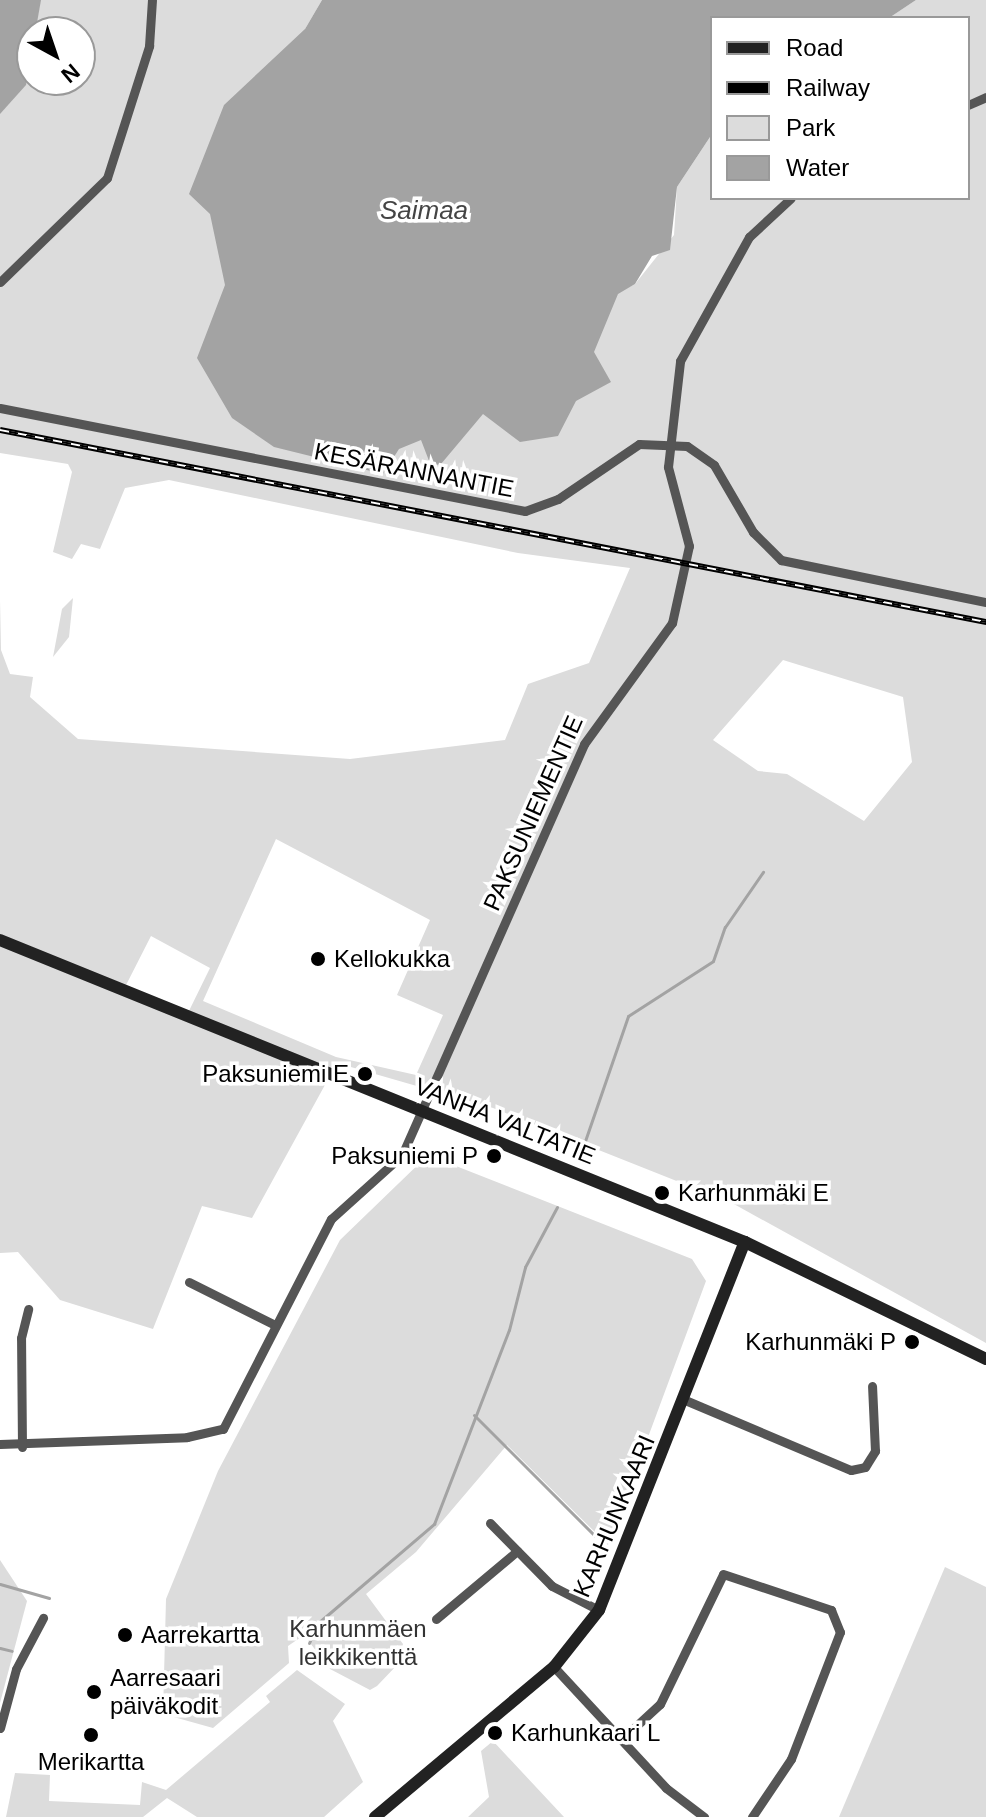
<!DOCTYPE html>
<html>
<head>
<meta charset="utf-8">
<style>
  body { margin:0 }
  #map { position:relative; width:986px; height:1817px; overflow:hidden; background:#fff; font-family:Helvetica,sans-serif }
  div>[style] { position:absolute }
  .green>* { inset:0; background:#dcdcdc }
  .water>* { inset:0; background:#a3a3a3 }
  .stream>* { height:3px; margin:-1.5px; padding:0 1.5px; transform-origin:1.5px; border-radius:1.5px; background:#a3a3a3 }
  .street>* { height:9px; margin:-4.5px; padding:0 4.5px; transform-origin:4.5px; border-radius:4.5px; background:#555 }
  .secondary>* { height:12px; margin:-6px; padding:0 6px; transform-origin:6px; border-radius:6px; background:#222 }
  .rail>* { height:6px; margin-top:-3px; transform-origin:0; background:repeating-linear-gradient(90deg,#fff 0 9px,#000 0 18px); box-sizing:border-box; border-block:2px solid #000 }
  .dots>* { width:22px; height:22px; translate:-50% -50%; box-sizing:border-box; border:4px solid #fff; border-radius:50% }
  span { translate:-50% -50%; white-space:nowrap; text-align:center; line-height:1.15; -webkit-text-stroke:7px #fff; paint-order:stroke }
  .street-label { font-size:24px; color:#000 }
  .poi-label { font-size:24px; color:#000 }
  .left { translate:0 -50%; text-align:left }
  .right { translate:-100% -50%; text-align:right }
  .park-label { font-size:24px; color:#333 }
  .water-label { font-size:26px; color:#444; font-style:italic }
  .legend { position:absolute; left:710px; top:16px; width:260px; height:184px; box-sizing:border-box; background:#fff; border:2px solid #999; margin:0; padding:10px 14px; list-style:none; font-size:24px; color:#000 }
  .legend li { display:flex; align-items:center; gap:16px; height:40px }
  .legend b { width:40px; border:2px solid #999 }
  .north { position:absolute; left:16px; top:16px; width:80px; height:80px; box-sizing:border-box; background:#fff; border:2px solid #999; border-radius:50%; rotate:140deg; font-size:22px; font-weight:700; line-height:32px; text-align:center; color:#000 }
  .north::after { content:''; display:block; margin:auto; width:28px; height:36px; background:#000; clip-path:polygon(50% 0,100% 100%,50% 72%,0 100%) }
</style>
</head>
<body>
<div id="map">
  <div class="green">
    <div style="clip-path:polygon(evenodd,0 0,322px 0,305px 29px,618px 293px,635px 284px,674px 235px,677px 187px,712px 134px,712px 198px,968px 198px,968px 18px,889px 18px,916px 0,986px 0,986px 1343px,732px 1203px,493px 1108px,337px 1063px,252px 1218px,202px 1206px,153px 1329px,60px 1300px,18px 1252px,0 1253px,0 600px,1px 650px,10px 674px,33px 677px,30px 697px,78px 739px,350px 759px,505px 740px,528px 684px,589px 663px,630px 568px,518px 553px,169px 480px,125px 488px,100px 549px,81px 544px,72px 559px,53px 552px,72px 472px,68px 464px,0 453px,0 0,32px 32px,80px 32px,80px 80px,32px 80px,32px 32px,0 0,783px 660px,903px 697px,912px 762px,864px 821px,787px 774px,758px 771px,713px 740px,783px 660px,0 0,276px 839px,430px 920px,397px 995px,443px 1015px,416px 1075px,336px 1057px,203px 1001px,276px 839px,0 0,151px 936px,210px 968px,186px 1017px,123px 991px,151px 936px)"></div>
    <div style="clip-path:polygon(73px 598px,69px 637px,53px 657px,62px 609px)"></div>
    <div style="clip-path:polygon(428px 1155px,692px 1259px,706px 1281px,608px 1545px,507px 1445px,416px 1552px,366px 1594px,403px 1644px,398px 1664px,377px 1686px,370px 1690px,330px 1669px,304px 1635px,288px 1646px,289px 1663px,213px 1728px,163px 1714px,166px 1599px,218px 1471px,340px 1240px)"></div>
    <div style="clip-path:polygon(0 1560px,27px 1601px,0 1703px)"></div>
    <div style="clip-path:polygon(945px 1567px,986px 1587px,986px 1817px,839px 1817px)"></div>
    <div style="clip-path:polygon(297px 1670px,345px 1704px,333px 1721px,363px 1782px,324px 1817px,197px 1817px,167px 1798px,143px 1817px,6px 1817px,15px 1773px,50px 1775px,49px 1801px,140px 1805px,142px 1782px,166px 1790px,270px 1702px,266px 1696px)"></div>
    <div style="clip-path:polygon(493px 1741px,564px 1817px,468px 1817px,489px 1797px,481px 1751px)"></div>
  </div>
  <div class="water">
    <div style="clip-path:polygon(0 0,41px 0,26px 85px,0 114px)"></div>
    <div style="clip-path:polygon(322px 0,916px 0,889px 18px,712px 18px,712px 134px,677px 187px,670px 250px,652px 256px,635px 284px,618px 294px,594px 352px,611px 382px,576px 401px,558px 436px,520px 442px,483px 414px,441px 464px,431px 466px,421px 440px,399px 449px,383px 474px,274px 447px,232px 418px,197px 358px,225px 285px,210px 214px,189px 194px,224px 105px,305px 29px)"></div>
  </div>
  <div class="stream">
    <div style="left:585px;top:1141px;width:132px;rotate:-71deg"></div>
    <div style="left:628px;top:1016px;width:101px;rotate:-32.9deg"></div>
    <div style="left:713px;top:961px;width:36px;rotate:-71deg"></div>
    <div style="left:725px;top:927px;width:67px;rotate:-55.4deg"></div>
    <div style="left:474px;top:1415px;width:171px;rotate:45deg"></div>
    <div style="left:0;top:1584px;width:51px;rotate:15.9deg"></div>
    <div style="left:309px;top:1643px;width:22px;rotate:-66deg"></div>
    <div style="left:318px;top:1623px;width:153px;rotate:-40.5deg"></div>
    <div style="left:434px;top:1524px;width:208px;rotate:-68.9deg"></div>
    <div style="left:509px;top:1330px;width:65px;rotate:-75.7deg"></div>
    <div style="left:525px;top:1267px;width:68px;rotate:-61.9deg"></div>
    <div style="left:0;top:1648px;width:12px;rotate:14deg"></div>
  </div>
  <div class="street">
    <div style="left:968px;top:105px;width:20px;rotate:-24deg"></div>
    <div style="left:0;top:282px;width:149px;rotate:-44.2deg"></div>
    <div style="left:107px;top:178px;width:139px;rotate:-72.3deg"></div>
    <div style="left:149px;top:46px;width:46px;rotate:-86.3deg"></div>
    <div style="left:0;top:408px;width:535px;rotate:11.1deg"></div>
    <div style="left:525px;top:511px;width:35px;rotate:-20deg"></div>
    <div style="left:558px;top:499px;width:98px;rotate:-34.2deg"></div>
    <div style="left:639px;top:444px;width:48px;rotate:2.4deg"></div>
    <div style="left:687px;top:446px;width:33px;rotate:35deg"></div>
    <div style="left:714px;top:465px;width:78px;rotate:59.8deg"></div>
    <div style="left:753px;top:532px;width:40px;rotate:45deg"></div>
    <div style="left:781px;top:560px;width:209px;rotate:11.6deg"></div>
    <div style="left:189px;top:1282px;width:94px;rotate:26.6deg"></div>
    <div style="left:685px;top:1400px;width:180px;rotate:22.9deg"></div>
    <div style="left:851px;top:1470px;width:14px;rotate:-12deg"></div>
    <div style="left:865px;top:1467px;width:19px;rotate:-58deg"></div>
    <div style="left:875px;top:1451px;width:65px;rotate:-92.6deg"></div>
    <div style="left:0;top:1444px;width:187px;rotate:-2.1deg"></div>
    <div style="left:187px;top:1437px;width:37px;rotate:-13deg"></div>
    <div style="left:223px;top:1429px;width:236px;rotate:-62.8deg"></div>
    <div style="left:331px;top:1219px;width:96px;rotate:-42deg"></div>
    <div style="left:402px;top:1155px;width:449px;rotate:-66.1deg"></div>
    <div style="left:584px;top:744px;width:150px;rotate:-54deg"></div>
    <div style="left:672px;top:623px;width:79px;rotate:-77.6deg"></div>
    <div style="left:689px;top:546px;width:82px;rotate:-104.9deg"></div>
    <div style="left:668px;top:467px;width:107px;rotate:-83.5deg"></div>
    <div style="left:680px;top:361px;width:142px;rotate:-60.9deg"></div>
    <div style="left:749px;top:237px;width:57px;rotate:-42.9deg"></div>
    <div style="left:22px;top:1447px;width:109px;rotate:-90.5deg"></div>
    <div style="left:21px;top:1338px;width:30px;rotate:-76deg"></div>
    <div style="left:490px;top:1523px;width:88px;rotate:45.5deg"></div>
    <div style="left:552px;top:1586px;width:53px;rotate:27.1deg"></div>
    <div style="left:436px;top:1619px;width:106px;rotate:-40deg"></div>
    <div style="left:554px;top:1667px;width:165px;rotate:47.2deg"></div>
    <div style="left:666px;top:1788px;width:48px;rotate:37.3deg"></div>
    <div style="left:0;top:1728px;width:61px;rotate:-74.8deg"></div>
    <div style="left:16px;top:1669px;width:58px;rotate:-62.1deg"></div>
    <div style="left:623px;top:1738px;width:50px;rotate:-42.6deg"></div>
    <div style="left:660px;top:1704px;width:144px;rotate:-64.1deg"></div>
    <div style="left:723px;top:1574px;width:114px;rotate:18.4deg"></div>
    <div style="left:831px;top:1610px;width:24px;rotate:68deg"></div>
    <div style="left:840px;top:1632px;width:136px;rotate:111.1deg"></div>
    <div style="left:791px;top:1759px;width:70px;rotate:123.9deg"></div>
  </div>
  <div class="secondary">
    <div style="left:0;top:940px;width:804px;rotate:22.07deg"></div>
    <div style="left:745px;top:1242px;width:268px;rotate:25.9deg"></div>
    <div style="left:375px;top:1817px;width:234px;rotate:-40deg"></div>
    <div style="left:554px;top:1667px;width:73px;rotate:-51.7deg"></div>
    <div style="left:599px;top:1610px;width:396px;rotate:-68.4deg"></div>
  </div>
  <div class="rail">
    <div style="left:0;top:430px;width:1005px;rotate:11.02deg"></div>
  </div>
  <div class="dots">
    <div style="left:318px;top:959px;background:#000"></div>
    <div style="left:365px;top:1074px;background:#000"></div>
    <div style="left:494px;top:1156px;background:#000"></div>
    <div style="left:662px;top:1193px;background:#000"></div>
    <div style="left:912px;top:1342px;background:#000"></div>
    <div style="left:125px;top:1635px;background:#000"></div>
    <div style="left:94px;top:1692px;background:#000"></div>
    <div style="left:495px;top:1733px;background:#000"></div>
    <div style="left:91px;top:1735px;background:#000"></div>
  </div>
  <div class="street-label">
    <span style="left:414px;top:470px;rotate:11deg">KESÄRANNANTIE</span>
    <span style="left:533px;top:813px;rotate:-66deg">PAKSUNIEMENTIE</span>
    <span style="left:505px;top:1121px;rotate:22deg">VANHA VALTATIE</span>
    <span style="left:614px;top:1516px;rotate:-67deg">KARHUNKAARI</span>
  </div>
  <div class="poi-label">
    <span class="left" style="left:334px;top:959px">Kellokukka</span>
    <span class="right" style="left:349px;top:1074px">Paksuniemi E</span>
    <span class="right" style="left:478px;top:1156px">Paksuniemi P</span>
    <span class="left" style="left:678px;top:1193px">Karhunmäki E</span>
    <span class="right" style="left:896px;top:1342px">Karhunmäki P</span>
    <span class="left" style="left:141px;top:1635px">Aarrekartta</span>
    <span class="left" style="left:110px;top:1692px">Aarresaari<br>päiväkodit</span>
    <span class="left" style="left:511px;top:1733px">Karhunkaari L</span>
    <span style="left:91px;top:1762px">Merikartta</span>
  </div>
  <div class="park-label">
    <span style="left:358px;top:1643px">Karhunmäen<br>leikkikenttä</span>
  </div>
  <div class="water-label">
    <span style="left:424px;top:211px">Saimaa</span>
  </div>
  <ul class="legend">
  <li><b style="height:10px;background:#222"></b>Road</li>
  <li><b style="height:10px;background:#000"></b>Railway</li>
  <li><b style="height:22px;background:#dcdcdc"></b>Park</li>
  <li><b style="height:22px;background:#a3a3a3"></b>Water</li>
  </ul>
  <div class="north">N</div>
</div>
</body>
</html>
